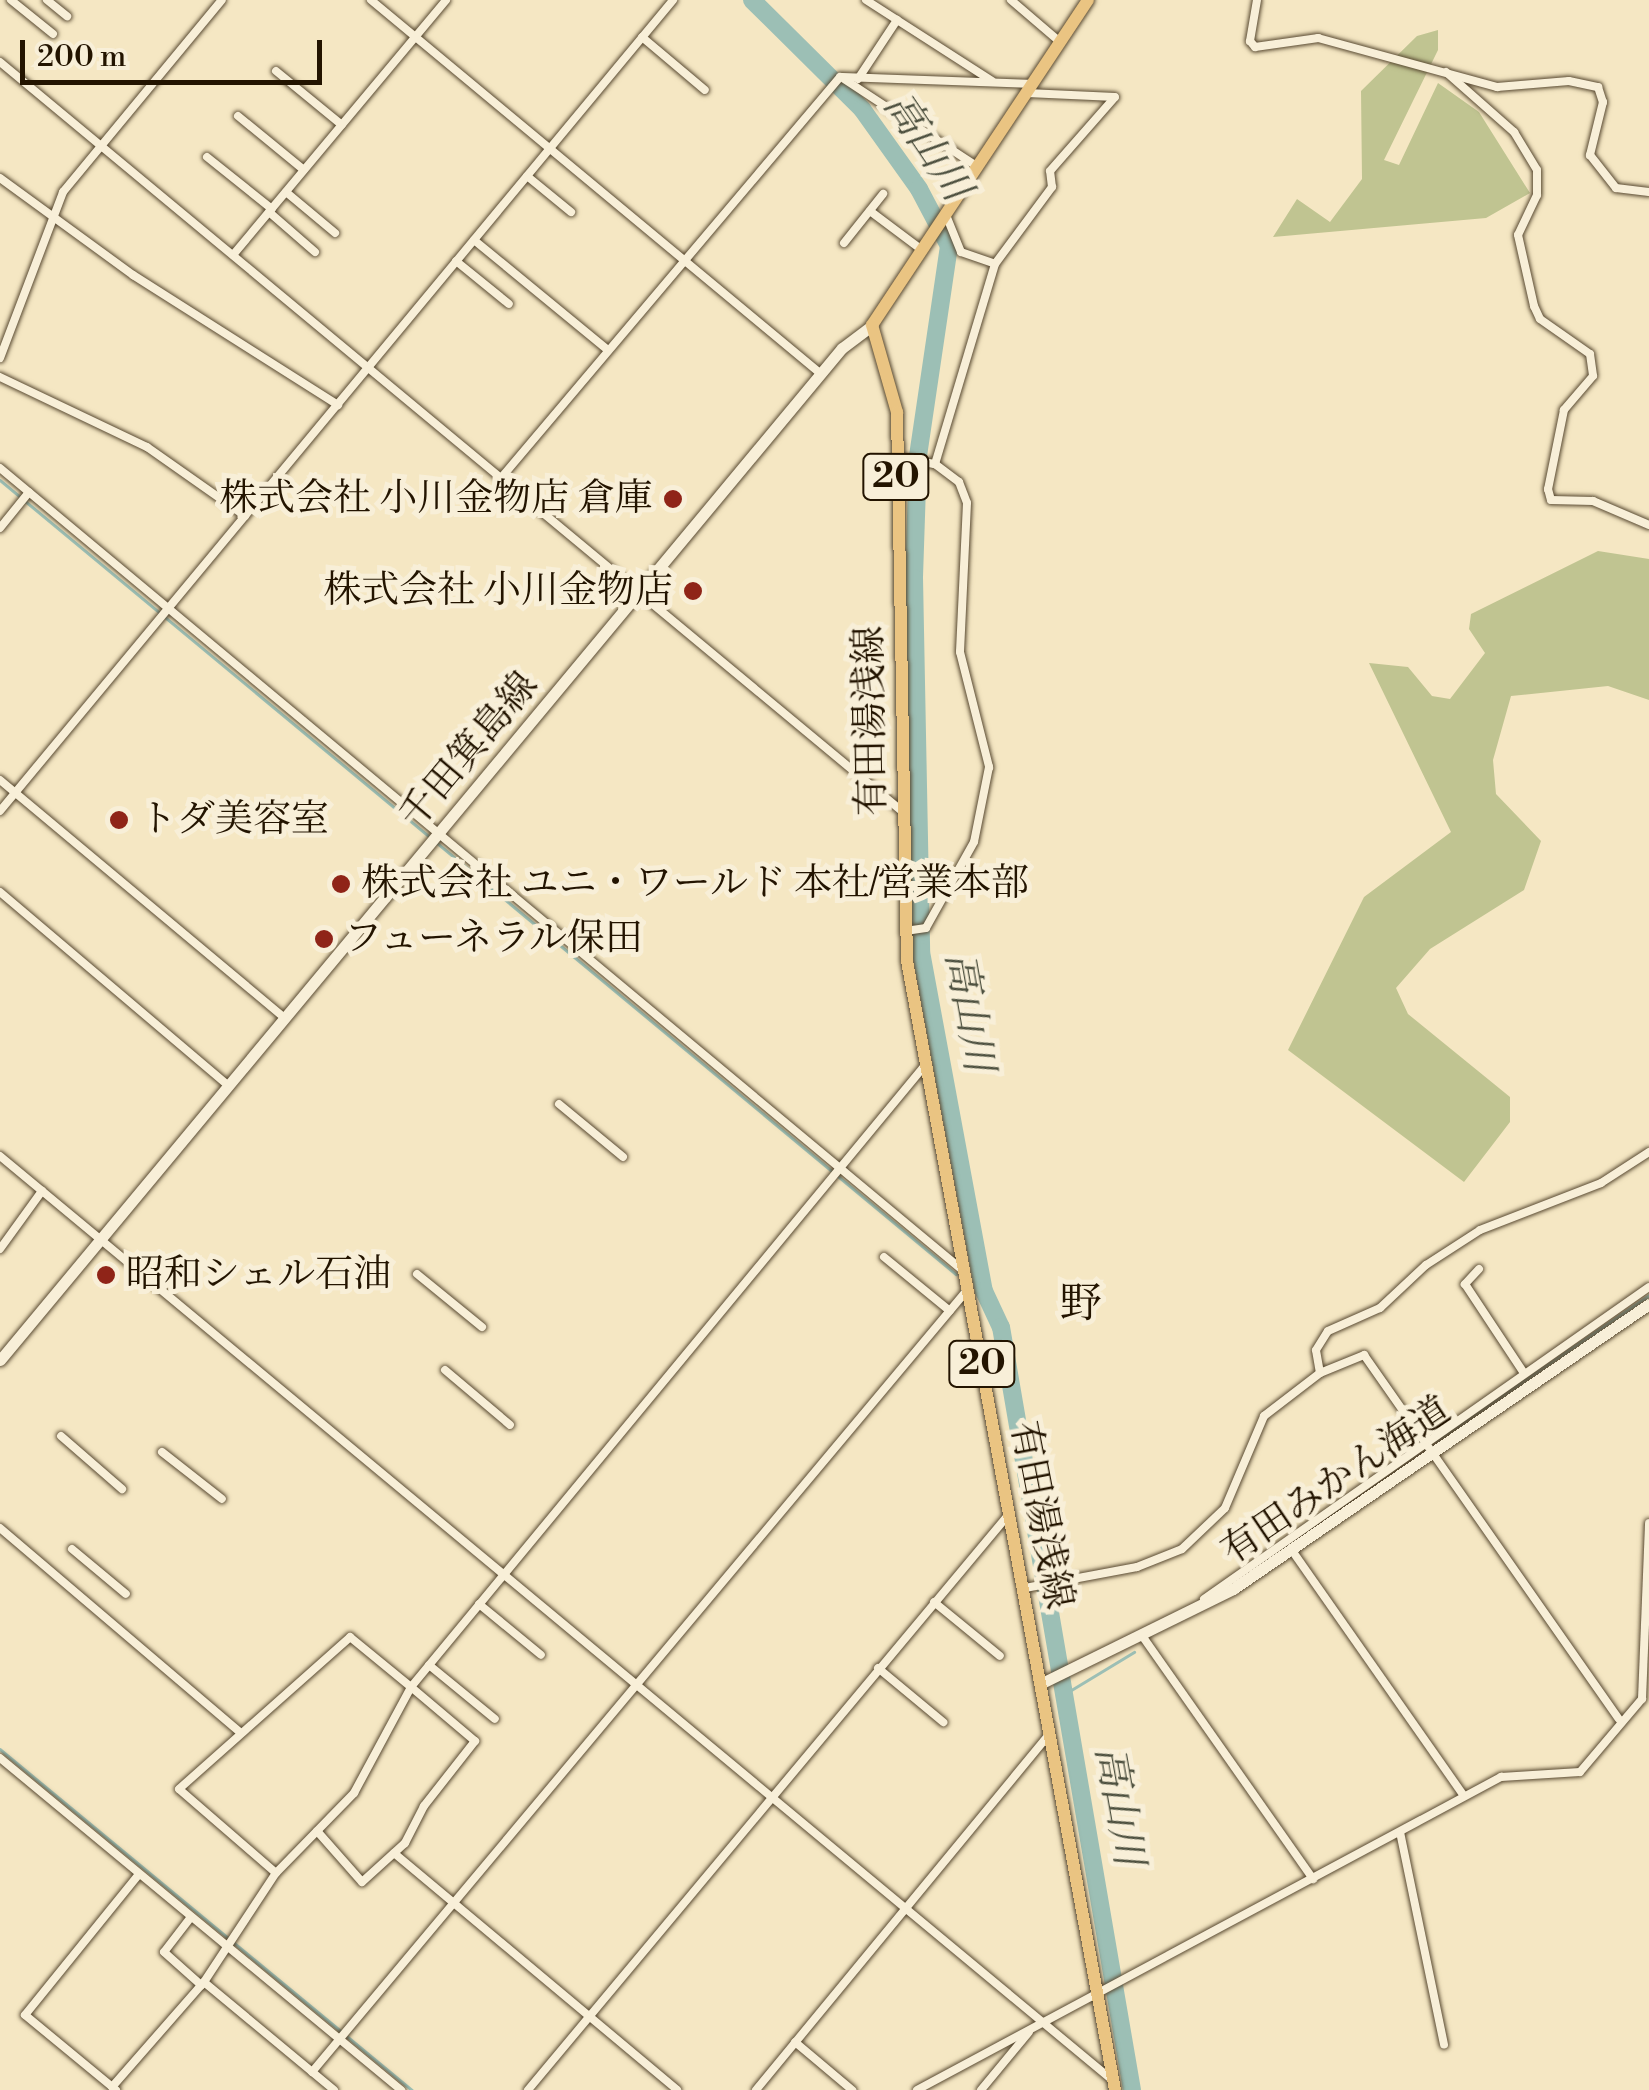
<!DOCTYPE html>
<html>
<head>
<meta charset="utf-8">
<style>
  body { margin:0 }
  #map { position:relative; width:1649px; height:2090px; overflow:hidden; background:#f5e7c3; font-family:"Libre Bodoni","Noto Serif JP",serif }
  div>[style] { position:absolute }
  .green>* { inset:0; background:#c0c491 }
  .stream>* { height:2.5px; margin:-1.25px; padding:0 1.25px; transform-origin:1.25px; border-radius:1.25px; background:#9cbfb5 }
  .river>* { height:18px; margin:-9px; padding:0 9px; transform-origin:9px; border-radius:9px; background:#9cbfb5 }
  .roads { filter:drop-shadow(0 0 2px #584931) drop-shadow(0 0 2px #584931) }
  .street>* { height:8px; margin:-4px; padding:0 4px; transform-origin:4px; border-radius:4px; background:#f8efd8 }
  .secondary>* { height:11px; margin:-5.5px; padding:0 5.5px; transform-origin:5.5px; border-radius:5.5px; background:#f8efd8 }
  .primary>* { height:12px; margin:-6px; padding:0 6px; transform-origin:6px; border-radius:6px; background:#eac482 }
  .dots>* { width:28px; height:28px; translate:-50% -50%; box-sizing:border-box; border:5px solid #f8efd8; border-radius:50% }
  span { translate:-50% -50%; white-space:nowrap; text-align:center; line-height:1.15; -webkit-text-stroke:10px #f8efd8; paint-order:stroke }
  .shield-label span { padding:2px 8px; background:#f8efd8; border:2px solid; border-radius:8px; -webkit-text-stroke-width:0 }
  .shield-label { font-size:35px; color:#231400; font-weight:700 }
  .poi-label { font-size:38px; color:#231400 }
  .right { translate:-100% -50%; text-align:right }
  .left { translate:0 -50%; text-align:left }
  .street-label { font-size:38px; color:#231400 }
  .water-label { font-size:40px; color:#4d503f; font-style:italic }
  .quarter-label { font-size:42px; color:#231400 }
  .scale { position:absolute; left:20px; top:40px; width:302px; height:45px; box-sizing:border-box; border:5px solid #231400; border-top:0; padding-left:12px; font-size:30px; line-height:35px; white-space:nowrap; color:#231400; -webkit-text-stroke:8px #f8efd8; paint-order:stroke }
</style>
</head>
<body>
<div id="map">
  <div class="green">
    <div style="clip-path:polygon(1438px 30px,1438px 50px,1384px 160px,1399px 165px,1438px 83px,1479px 112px,1530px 193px,1486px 218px,1273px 237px,1297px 199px,1330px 222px,1362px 179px,1361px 91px,1417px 36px)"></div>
    <div style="clip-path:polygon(1598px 551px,1649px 559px,1649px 700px,1608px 686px,1511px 696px,1493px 760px,1496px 794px,1541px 841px,1524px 890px,1430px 949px,1396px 988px,1408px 1014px,1510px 1097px,1510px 1122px,1464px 1182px,1288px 1050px,1364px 897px,1451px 832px,1369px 663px,1408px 667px,1432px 696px,1450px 699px,1485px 653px,1469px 629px,1471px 614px)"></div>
  </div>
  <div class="stream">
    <div style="left:0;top:480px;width:559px;rotate:39.7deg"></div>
    <div style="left:436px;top:842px;width:676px;rotate:39.72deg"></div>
    <div style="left:977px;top:1287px;width:8px;rotate:30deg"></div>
    <div style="left:1436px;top:1441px;width:258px;rotate:-34.4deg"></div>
    <div style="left:1063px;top:1695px;width:83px;rotate:-31.2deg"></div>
    <div style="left:0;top:1749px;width:444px;rotate:39.6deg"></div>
    <div style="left:348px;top:2037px;width:83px;rotate:39.6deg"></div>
  </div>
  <div class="river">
    <div style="left:752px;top:0;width:155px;rotate:44.7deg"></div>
    <div style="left:862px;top:109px;width:98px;rotate:54.5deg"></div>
    <div style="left:919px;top:189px;width:64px;rotate:62.2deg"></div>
    <div style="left:949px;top:246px;width:212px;rotate:98.4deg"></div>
    <div style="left:918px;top:456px;width:122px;rotate:91.9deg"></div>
    <div style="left:914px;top:578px;width:374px;rotate:88.9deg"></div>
    <div style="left:921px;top:952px;width:345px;rotate:79.5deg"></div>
    <div style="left:984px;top:1291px;width:40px;rotate:65deg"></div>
    <div style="left:1001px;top:1327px;width:774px;rotate:80.26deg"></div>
  </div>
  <div class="roads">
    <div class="street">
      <div style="left:11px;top:0;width:54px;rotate:39deg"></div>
      <div style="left:47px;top:0;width:26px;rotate:39deg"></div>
      <div style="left:371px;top:0;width:585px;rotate:39.73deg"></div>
      <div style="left:866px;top:0;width:150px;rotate:32.7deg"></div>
      <div style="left:1011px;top:0;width:65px;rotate:40.6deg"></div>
      <div style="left:1257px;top:0;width:42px;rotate:99.7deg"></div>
      <div style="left:1250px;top:41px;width:8px;rotate:50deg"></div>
      <div style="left:1255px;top:47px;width:64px;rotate:-8.1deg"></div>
      <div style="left:1318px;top:38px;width:186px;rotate:15.3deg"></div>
      <div style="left:1497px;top:87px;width:72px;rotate:-4.8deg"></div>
      <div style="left:1569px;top:81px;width:30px;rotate:12deg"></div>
      <div style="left:1598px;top:87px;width:16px;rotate:72deg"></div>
      <div style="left:1603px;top:102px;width:55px;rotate:103.8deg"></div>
      <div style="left:1590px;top:155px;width:42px;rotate:51.8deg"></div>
      <div style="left:1616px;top:188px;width:33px;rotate:7deg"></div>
      <div style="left:642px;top:37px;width:82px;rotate:40.1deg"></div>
      <div style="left:0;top:62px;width:1174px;rotate:39.71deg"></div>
      <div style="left:276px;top:71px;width:85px;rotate:39.3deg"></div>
      <div style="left:1446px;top:72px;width:91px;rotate:41.4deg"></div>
      <div style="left:1514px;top:132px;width:44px;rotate:58.8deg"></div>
      <div style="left:1537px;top:170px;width:25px;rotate:90deg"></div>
      <div style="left:1537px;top:195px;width:44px;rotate:115.4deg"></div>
      <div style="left:1518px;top:235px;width:73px;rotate:77.3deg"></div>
      <div style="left:1534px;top:306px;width:14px;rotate:65deg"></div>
      <div style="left:1540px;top:319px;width:61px;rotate:35deg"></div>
      <div style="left:1590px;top:354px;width:22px;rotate:82deg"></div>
      <div style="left:1593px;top:376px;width:45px;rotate:130.5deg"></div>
      <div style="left:1564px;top:410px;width:81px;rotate:101.4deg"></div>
      <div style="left:1548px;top:489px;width:11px;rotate:75deg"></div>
      <div style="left:1551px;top:500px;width:42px;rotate:1.4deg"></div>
      <div style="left:1593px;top:501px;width:61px;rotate:23.2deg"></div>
      <div style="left:844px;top:79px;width:160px;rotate:33.3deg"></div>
      <div style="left:858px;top:79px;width:71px;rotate:-56.5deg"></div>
      <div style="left:1027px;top:93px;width:88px;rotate:2.6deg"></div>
      <div style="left:238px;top:116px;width:85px;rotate:39.3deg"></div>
      <div style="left:207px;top:157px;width:83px;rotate:38.7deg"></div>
      <div style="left:527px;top:176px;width:57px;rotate:39.3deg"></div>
      <div style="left:0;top:178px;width:165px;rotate:36.1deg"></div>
      <div style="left:133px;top:275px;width:243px;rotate:32.4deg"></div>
      <div style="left:286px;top:192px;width:64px;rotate:39.9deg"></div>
      <div style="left:870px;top:211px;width:65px;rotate:36.9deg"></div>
      <div style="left:269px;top:212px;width:61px;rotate:41deg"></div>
      <div style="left:946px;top:215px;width:40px;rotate:68deg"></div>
      <div style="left:961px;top:252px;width:36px;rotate:19deg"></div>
      <div style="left:474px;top:240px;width:173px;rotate:39.4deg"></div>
      <div style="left:844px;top:243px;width:63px;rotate:-51.5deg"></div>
      <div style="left:233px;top:255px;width:332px;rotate:-50.1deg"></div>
      <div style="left:456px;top:261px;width:68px;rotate:39.1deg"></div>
      <div style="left:0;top:358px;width:178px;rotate:-69.2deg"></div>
      <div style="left:63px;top:192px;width:249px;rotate:-50.4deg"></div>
      <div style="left:0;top:377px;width:163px;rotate:25.5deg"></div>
      <div style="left:147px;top:447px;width:120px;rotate:35.1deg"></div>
      <div style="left:898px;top:457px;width:38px;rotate:11deg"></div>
      <div style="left:935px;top:464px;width:30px;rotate:37deg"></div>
      <div style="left:959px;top:482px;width:22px;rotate:69deg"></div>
      <div style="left:967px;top:503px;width:149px;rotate:92.7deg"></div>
      <div style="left:960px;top:652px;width:119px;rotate:75.8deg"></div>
      <div style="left:989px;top:767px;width:76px;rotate:101.3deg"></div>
      <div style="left:974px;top:842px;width:98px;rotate:119.2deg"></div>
      <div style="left:926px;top:928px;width:21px;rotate:172deg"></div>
      <div style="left:935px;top:464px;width:209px;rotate:-73.3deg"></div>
      <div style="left:995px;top:264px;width:96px;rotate:-53.5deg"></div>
      <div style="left:1052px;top:187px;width:16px;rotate:-97deg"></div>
      <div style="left:1050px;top:171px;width:98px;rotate:-48.7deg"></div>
      <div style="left:0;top:468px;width:1251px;rotate:39.81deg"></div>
      <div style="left:501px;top:478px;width:525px;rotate:-49.79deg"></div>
      <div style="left:840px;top:77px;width:190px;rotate:2.1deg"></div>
      <div style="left:0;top:528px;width:46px;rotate:-51.1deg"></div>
      <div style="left:0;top:780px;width:371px;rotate:39.9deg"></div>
      <div style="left:0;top:811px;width:1054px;rotate:-50.31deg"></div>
      <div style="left:0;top:892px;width:300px;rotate:40.3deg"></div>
      <div style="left:559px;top:1104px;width:83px;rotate:39.6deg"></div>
      <div style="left:0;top:1156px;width:1446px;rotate:39.72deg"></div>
      <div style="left:0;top:1249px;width:72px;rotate:-54.1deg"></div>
      <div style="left:884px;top:1257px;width:85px;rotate:39.3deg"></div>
      <div style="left:1479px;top:1269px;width:21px;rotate:133deg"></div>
      <div style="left:1465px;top:1284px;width:107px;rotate:56.5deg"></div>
      <div style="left:417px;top:1274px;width:84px;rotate:39.2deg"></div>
      <div style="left:445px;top:1370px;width:85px;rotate:40.2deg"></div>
      <div style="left:1320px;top:1373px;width:23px;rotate:-100deg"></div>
      <div style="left:1316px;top:1350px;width:22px;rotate:-58deg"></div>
      <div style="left:1328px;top:1331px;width:57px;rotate:-23.9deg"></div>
      <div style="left:1380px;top:1308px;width:63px;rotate:-43.1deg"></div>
      <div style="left:1426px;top:1265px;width:64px;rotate:-32.9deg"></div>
      <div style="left:1480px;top:1230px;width:130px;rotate:-21.2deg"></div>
      <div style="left:1601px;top:1183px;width:57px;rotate:-32.9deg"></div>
      <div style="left:61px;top:1436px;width:81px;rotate:41deg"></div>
      <div style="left:162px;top:1452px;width:76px;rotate:38.1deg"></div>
      <div style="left:0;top:1528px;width:316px;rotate:40.4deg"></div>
      <div style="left:72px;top:1549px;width:70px;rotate:39.8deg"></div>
      <div style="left:1291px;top:1549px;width:300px;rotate:55deg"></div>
      <div style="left:1025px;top:1588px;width:114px;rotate:-10.6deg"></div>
      <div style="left:1137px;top:1567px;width:48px;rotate:-21.8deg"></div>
      <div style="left:1182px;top:1549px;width:59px;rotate:-43.6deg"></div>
      <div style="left:1225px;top:1508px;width:100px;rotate:-67deg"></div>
      <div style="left:1264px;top:1416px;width:71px;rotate:-37.5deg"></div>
      <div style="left:1320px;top:1373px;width:48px;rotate:-22.2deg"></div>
      <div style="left:1364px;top:1355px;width:444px;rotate:55deg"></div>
      <div style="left:1204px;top:1599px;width:543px;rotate:-35.04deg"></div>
      <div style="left:934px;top:1602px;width:85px;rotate:39.3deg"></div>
      <div style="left:479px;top:1604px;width:80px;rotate:39.4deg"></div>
      <div style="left:1143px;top:1637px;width:296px;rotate:54.9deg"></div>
      <div style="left:429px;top:1665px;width:85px;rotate:39.3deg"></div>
      <div style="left:878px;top:1668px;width:85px;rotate:39.7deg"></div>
      <div style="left:0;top:1758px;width:521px;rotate:39.62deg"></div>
      <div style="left:1400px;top:1832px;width:217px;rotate:78.3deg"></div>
      <div style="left:394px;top:1853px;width:369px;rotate:39.9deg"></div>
      <div style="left:276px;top:1873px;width:112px;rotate:-45.7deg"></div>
      <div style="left:354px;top:1793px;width:120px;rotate:-61.7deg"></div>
      <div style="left:411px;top:1687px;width:84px;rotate:40.2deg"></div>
      <div style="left:475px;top:1741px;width:83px;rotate:128.1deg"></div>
      <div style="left:424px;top:1806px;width:42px;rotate:117.2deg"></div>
      <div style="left:405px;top:1843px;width:58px;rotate:137.8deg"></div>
      <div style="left:362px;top:1882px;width:68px;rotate:-131.4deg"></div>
      <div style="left:191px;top:1917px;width:44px;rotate:127.6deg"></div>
      <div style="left:164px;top:1952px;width:50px;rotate:41.7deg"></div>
      <div style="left:795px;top:2042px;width:75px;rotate:40.1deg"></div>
      <div style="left:312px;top:2072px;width:1021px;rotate:-50.04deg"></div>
      <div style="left:112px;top:2087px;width:140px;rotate:-48.8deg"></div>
      <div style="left:116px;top:2090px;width:118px;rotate:-140.5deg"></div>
      <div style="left:25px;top:2015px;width:181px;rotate:-51deg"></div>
      <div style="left:334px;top:2090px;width:169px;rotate:-140.3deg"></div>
      <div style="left:204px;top:1982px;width:131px;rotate:-56.6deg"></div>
      <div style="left:276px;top:1873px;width:128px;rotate:-139.1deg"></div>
      <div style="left:179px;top:1789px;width:229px;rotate:-41.6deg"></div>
      <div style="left:350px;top:1637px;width:79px;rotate:39.3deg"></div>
      <div style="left:411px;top:1687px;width:808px;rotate:-50.42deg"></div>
      <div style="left:528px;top:2090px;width:752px;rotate:-50.13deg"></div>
      <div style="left:756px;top:2090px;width:460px;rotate:-50.5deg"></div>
      <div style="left:917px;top:2090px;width:663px;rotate:-28.19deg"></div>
      <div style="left:1501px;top:1777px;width:79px;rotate:-3.6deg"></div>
      <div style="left:1580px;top:1772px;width:96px;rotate:-49.7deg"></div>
      <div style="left:1642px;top:1699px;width:176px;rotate:-87.7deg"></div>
      <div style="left:981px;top:2090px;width:75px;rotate:-50.4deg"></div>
    </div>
    <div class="secondary">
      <div style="left:0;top:1360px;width:1316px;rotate:-50.24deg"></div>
      <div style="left:842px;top:348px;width:38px;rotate:-37deg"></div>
      <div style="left:1042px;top:1683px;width:213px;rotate:-26.2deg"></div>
      <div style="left:1233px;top:1589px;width:504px;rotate:-34.41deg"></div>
    </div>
    <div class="primary">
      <div style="left:1088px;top:0;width:390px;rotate:123.6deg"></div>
      <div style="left:872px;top:325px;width:91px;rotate:74deg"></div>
      <div style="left:897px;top:412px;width:549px;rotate:88.96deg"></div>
      <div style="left:907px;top:961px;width:1148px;rotate:79.56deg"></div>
    </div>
  </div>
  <div class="dots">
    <div style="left:673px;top:499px;background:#8f2418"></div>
    <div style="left:693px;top:591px;background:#8f2418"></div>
    <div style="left:119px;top:820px;background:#8f2418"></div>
    <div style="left:341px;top:884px;background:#8f2418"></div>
    <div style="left:324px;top:939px;background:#8f2418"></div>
    <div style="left:106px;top:1275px;background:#8f2418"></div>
  </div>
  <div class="shield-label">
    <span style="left:896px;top:477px">20</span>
    <span style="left:982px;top:1364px">20</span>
  </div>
  <div class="poi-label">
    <span class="right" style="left:653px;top:499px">株式会社 小川金物店 倉庫</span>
    <span class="right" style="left:673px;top:591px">株式会社 小川金物店</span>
    <span class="left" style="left:139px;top:820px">トダ美容室</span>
    <span class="left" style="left:361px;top:884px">株式会社 ユニ・ワールド 本社/営業本部</span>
    <span class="left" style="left:344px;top:939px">フューネラル保田</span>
    <span class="left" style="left:126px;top:1275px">昭和シェル石油</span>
  </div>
  <div class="street-label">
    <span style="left:871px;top:721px;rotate:-91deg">有田湯浅線</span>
    <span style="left:469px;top:751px;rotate:-50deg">千田箕島線</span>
    <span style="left:1336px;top:1481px;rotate:-34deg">有田みかん海道</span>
    <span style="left:1041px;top:1515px;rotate:79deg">有田湯浅線</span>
  </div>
  <div class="water-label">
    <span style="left:927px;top:147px;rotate:56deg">高山川</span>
    <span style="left:969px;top:1012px;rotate:80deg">高山川</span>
    <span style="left:1119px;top:1806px;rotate:80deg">高山川</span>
  </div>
  <div class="quarter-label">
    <span style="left:1081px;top:1305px">野</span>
  </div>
  <div class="scale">200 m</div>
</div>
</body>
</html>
